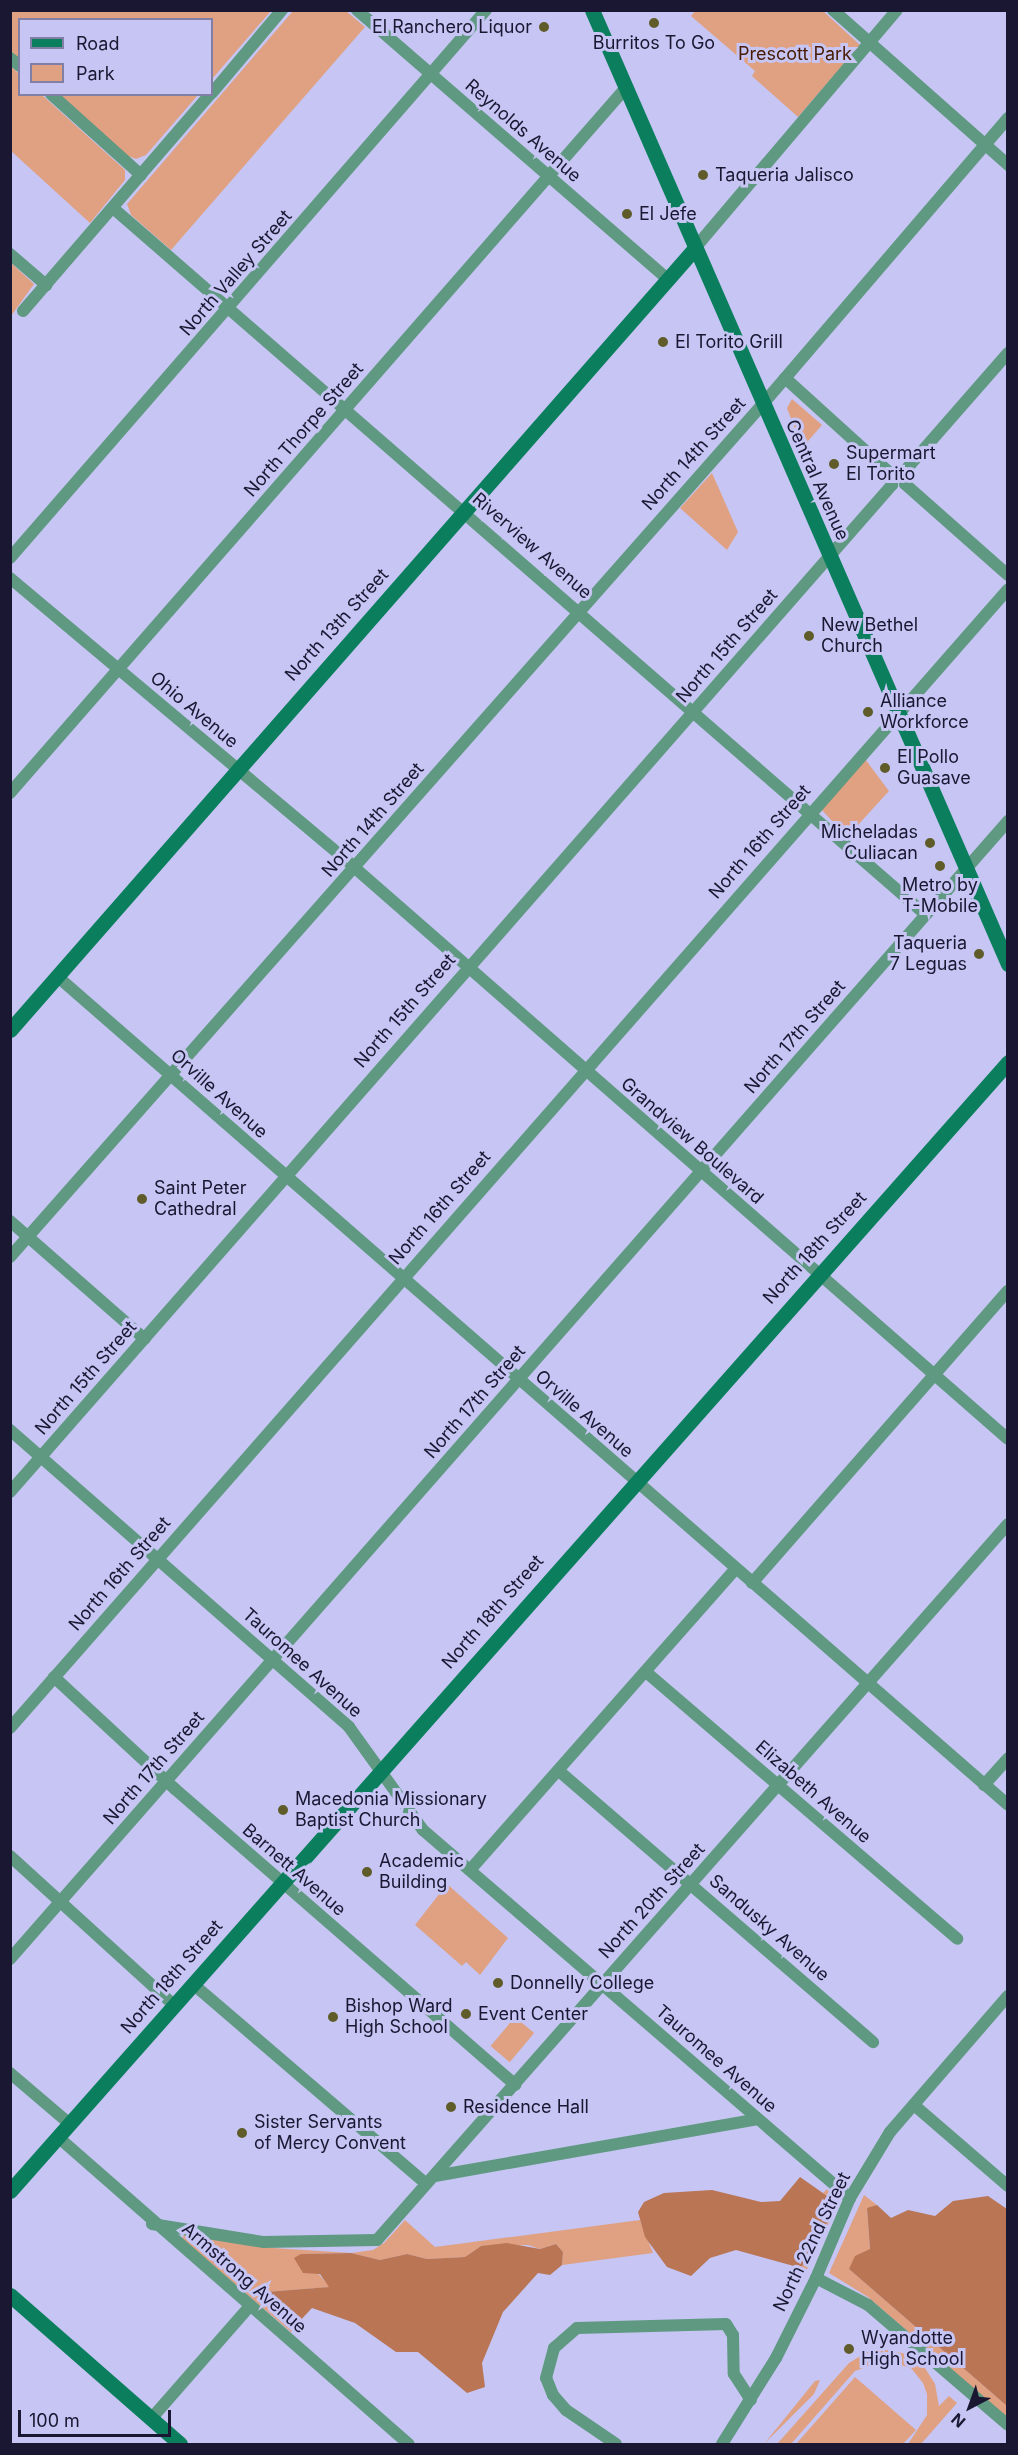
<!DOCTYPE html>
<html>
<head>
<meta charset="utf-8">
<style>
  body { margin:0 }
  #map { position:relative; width:1018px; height:2455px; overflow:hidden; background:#c6c5f3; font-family:Inter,sans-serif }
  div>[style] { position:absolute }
  .green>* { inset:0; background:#e0a183; transform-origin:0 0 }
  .forest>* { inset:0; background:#b97554 }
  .street>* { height:12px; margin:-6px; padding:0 6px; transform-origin:6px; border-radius:6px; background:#5f9981 }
  .secondary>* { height:15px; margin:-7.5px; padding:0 7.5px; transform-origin:7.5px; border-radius:7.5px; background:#0b7f5d }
  .dots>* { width:16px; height:16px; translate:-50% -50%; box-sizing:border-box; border:3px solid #c6c5f3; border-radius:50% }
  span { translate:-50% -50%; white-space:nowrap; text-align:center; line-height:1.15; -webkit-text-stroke:6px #c6c5f3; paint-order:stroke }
  .poi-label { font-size:18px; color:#191732 }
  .right { translate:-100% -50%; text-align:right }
  .left { translate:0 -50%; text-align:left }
  .park-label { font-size:18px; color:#471a02 }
  .street-label { font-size:18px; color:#191732 }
  .frame { position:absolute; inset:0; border:12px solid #191732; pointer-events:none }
  .legend { position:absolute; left:18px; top:18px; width:195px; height:78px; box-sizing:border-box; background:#c6c5f3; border:2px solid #817fa6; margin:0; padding:8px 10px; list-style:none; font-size:18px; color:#191732 }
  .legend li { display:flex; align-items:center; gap:12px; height:30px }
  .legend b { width:30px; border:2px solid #817fa6 }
  .north { position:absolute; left:940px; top:2377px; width:60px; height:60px; -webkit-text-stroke:4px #c6c5f3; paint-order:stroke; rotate:221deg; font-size:16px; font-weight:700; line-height:24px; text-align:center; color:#191732 }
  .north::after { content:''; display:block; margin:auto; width:21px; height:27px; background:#191732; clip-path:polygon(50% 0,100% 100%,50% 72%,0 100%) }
  .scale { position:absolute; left:18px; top:2410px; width:153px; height:27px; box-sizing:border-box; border:3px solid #191732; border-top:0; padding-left:8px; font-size:18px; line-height:21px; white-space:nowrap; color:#191732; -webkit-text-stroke:4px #c6c5f3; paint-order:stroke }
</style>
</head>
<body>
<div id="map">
  <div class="green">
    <div style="clip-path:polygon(696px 10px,823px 11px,860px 45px,798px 117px,752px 76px,755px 71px,691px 16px)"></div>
    <div style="clip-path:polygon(10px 11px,271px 11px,212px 79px,212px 20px,20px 20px,19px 60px,11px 51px)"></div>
    <div style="clip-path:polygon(293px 11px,346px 11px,365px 27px,171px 250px,131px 215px,127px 204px)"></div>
    <div style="clip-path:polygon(11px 66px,19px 74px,20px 94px,42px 95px,125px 170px,125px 180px,90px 223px,11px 151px)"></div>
    <div style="clip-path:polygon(58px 95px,198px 95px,146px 155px,136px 159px,123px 154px)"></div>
    <div style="clip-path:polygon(11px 263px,34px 284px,11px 316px)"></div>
    <div style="clip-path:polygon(792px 399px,822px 425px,802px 448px,787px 408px)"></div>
    <div style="clip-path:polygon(712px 473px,738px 532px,727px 550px,680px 508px)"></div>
    <div style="clip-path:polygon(865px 759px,889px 791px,847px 837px,821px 809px)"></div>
    <div style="clip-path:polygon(447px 1884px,508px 1938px,480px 1975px,466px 1962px,462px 1966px,415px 1925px)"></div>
    <div style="left:515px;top:2017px;width:25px;height:38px;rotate:40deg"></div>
    <div style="clip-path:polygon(827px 2189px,837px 2205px,807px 2270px,801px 2268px,831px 2216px,830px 2198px,823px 2193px)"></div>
    <div style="clip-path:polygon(864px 2195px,877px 2205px,867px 2209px,870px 2250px,849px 2269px,1007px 2406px,1007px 2418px,868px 2297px,829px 2273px)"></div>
    <div style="clip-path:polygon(405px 2220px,435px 2247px,640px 2220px,653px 2253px,562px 2265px,563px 2252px,556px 2244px,540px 2249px,528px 2245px,481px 2246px,465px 2257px,427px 2259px,407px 2254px,380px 2260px,351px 2253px,301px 2254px,330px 2287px,266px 2292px,281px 2318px,297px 2324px,291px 2332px,182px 2239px,184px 2235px,273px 2248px,351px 2253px,373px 2250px,384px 2243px)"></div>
    <div style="clip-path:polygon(888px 2350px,906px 2354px,925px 2368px,935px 2384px,939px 2406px,949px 2396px,957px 2403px,921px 2444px,908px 2444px,927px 2415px,927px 2394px,923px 2383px,911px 2368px,884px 2360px,855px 2371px,791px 2444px,777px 2444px,849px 2363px,867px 2352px)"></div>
    <div style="clip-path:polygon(855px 2377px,916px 2430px,903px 2444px,796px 2444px)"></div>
    <div style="clip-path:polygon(820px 2380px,814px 2394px,764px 2444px,815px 2381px)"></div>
  </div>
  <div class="forest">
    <div style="clip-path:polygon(800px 2177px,830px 2198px,831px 2216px,801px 2268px,736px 2250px,710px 2258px,691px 2276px,667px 2267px,645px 2237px,638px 2212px,644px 2202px,664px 2193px,712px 2190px,761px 2202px,780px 2201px)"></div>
    <div style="clip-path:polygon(988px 2196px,1007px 2209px,1007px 2406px,849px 2269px,855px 2256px,870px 2249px,867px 2208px,877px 2205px,891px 2218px,908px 2210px,935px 2216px,953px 2201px)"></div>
    <div style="clip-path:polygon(507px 2243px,540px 2249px,556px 2244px,563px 2252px,562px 2265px,550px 2275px,538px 2273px,503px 2312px,482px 2363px,485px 2387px,467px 2393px,418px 2352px,396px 2352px,355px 2323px,312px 2308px,297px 2324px,261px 2302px,266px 2292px,329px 2287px,320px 2274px,303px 2273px,294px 2258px,301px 2254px,351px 2253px,380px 2260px,407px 2254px,427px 2259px,465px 2257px,481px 2246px)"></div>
  </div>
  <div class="street">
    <div style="left:357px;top:10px;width:410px;rotate:40.9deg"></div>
    <div style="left:833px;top:10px;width:234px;rotate:41.5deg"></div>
    <div style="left:10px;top:58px;width:13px;rotate:39deg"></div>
    <div style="left:212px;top:93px;width:109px;rotate:-49.9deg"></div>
    <div style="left:51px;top:94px;width:121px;rotate:42deg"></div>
    <div style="left:113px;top:208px;width:1076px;rotate:41.01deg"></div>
    <div style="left:695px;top:248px;width:312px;rotate:-49.7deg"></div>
    <div style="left:10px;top:254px;width:48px;rotate:40.7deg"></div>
    <div style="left:23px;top:311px;width:286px;rotate:-49.2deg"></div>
    <div style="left:1008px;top:353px;width:158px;rotate:131.2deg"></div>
    <div style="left:904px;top:472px;width:12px;rotate:85deg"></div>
    <div style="left:905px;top:484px;width:137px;rotate:41.5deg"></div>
    <div style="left:10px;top:558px;width:726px;rotate:-49.02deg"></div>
    <div style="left:10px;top:578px;width:451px;rotate:40deg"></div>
    <div style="left:355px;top:868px;width:867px;rotate:41.17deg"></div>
    <div style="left:10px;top:793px;width:933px;rotate:-48.87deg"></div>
    <div style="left:58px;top:977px;width:1260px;rotate:41.07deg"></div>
    <div style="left:10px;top:1221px;width:179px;rotate:41.2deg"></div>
    <div style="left:10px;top:1257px;width:1136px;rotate:-48.57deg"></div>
    <div style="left:762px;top:405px;width:378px;rotate:-49.4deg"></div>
    <div style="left:10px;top:1430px;width:451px;rotate:41.2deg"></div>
    <div style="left:349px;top:1727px;width:127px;rotate:54.3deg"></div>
    <div style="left:423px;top:1830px;width:564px;rotate:40.76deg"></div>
    <div style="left:10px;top:1492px;width:1339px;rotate:-48.79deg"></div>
    <div style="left:892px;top:485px;width:11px;rotate:-95deg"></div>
    <div style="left:891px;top:474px;width:143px;rotate:-137.8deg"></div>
    <div style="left:752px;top:1583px;width:388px;rotate:-48.8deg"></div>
    <div style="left:646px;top:1672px;width:410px;rotate:40.6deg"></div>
    <div style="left:54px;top:1677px;width:165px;rotate:42.8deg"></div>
    <div style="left:175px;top:1789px;width:451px;rotate:41deg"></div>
    <div style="left:10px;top:1728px;width:1514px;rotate:-48.77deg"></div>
    <div style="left:559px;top:1771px;width:415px;rotate:40.8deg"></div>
    <div style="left:984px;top:1785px;width:36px;rotate:-48deg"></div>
    <div style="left:10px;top:1856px;width:222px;rotate:42.3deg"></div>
    <div style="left:470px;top:1870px;width:401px;rotate:-48.6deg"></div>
    <div style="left:10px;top:1959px;width:1514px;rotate:-48.75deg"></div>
    <div style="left:193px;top:1984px;width:307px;rotate:40.6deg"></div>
    <div style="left:10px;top:2073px;width:79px;rotate:40.4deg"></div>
    <div style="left:914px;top:2105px;width:124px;rotate:40.8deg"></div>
    <div style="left:58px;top:2137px;width:466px;rotate:41.2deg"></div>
    <div style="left:435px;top:2176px;width:328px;rotate:-10deg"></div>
    <div style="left:152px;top:2224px;width:112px;rotate:9.2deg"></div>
    <div style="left:263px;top:2242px;width:114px;rotate:-1deg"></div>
    <div style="left:377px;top:2240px;width:954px;rotate:-48.61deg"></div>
    <div style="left:816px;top:2278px;width:59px;rotate:27.4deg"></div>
    <div style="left:868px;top:2305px;width:184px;rotate:40.6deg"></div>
    <div style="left:151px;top:2419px;width:149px;rotate:-48.8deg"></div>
    <div style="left:616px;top:2444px;width:60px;rotate:-145.8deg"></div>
    <div style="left:566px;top:2410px;width:20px;rotate:-131deg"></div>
    <div style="left:553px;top:2395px;width:18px;rotate:-112deg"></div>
    <div style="left:546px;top:2378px;width:31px;rotate:-75deg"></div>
    <div style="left:554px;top:2348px;width:30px;rotate:-41deg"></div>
    <div style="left:577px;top:2328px;width:149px;rotate:-1.5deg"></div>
    <div style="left:726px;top:2324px;width:13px;rotate:58deg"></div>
    <div style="left:733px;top:2335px;width:39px;rotate:89deg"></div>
    <div style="left:734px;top:2374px;width:31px;rotate:57deg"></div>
    <div style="left:722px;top:2444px;width:102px;rotate:-57.9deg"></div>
    <div style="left:776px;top:2358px;width:89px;rotate:-63.4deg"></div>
    <div style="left:816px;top:2278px;width:87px;rotate:-67deg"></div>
    <div style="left:850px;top:2198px;width:77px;rotate:-58.8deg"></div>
    <div style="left:890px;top:2132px;width:180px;rotate:-49.1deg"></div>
  </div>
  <div class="secondary">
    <div style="left:592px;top:10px;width:1041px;rotate:66.44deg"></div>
    <div style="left:10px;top:1030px;width:1040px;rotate:-48.78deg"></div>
    <div style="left:10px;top:2191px;width:1507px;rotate:-48.52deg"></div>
    <div style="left:10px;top:2295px;width:226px;rotate:41.2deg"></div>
  </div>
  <div class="dots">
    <div style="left:654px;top:23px;background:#5f5c29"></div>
    <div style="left:544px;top:27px;background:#5f5c29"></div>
    <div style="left:703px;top:175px;background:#5f5c29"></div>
    <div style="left:627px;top:214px;background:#5f5c29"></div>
    <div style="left:663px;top:342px;background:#5f5c29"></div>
    <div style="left:834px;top:464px;background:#5f5c29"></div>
    <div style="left:809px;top:636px;background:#5f5c29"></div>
    <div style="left:868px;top:712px;background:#5f5c29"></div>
    <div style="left:885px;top:768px;background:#5f5c29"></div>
    <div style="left:930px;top:843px;background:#5f5c29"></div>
    <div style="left:940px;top:866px;background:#5f5c29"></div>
    <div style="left:979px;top:954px;background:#5f5c29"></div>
    <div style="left:142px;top:1199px;background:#5f5c29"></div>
    <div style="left:283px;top:1810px;background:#5f5c29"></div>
    <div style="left:367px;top:1872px;background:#5f5c29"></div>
    <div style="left:498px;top:1983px;background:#5f5c29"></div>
    <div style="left:466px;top:2014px;background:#5f5c29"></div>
    <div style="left:333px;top:2017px;background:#5f5c29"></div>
    <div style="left:451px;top:2107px;background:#5f5c29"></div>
    <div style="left:242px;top:2133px;background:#5f5c29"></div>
    <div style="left:849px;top:2349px;background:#5f5c29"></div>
  </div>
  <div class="poi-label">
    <span class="right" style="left:532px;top:27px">El Ranchero Liquor</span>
    <span style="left:654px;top:43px">Burritos To Go</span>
    <span class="left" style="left:715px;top:175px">Taqueria Jalisco</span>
    <span class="left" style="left:639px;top:214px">El Jefe</span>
    <span class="left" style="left:675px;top:342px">El Torito Grill</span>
    <span class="left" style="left:846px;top:464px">Supermart<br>El Torito</span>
    <span class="left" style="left:821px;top:636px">New Bethel<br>Church</span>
    <span class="left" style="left:880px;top:712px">Alliance<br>Workforce</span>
    <span class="left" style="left:897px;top:768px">El Pollo<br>Guasave</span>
    <span class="right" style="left:918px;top:843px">Micheladas<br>Culiacan</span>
    <span style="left:940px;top:896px">Metro by<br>T-Mobile</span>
    <span class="right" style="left:967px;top:954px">Taqueria<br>7 Leguas</span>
    <span class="left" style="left:154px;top:1199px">Saint Peter<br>Cathedral</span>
    <span class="left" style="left:295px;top:1810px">Macedonia Missionary<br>Baptist Church</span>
    <span class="left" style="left:379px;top:1872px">Academic<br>Building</span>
    <span class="left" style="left:510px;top:1983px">Donnelly College</span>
    <span class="left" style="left:345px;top:2017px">Bishop Ward<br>High School</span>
    <span class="left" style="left:478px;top:2014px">Event Center</span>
    <span class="left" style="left:463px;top:2107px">Residence Hall</span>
    <span class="left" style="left:254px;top:2133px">Sister Servants<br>of Mercy Convent</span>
    <span class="left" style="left:861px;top:2349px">Wyandotte<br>High School</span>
  </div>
  <div class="park-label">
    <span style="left:795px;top:54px">Prescott Park</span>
  </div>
  <div class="street-label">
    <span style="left:523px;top:131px;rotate:41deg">Reynolds Avenue</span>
    <span style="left:236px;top:273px;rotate:-49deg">North Valley Street</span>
    <span style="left:304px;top:430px;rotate:-49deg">North Thorpe Street</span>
    <span style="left:694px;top:454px;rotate:-48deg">North 14th Street</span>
    <span style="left:817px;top:480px;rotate:66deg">Central Avenue</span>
    <span style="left:532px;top:546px;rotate:41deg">Riverview Avenue</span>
    <span style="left:337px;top:625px;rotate:-48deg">North 13th Street</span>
    <span style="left:727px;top:646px;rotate:-49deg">North 15th Street</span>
    <span style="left:194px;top:710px;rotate:40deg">Ohio Avenue</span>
    <span style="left:373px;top:820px;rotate:-49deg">North 14th Street</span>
    <span style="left:760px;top:842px;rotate:-49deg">North 16th Street</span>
    <span style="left:405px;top:1011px;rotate:-49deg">North 15th Street</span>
    <span style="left:795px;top:1037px;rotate:-49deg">North 17th Street</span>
    <span style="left:219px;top:1094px;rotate:42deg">Orville Avenue</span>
    <span style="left:692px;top:1141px;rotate:41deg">Grandview Boulevard</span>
    <span style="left:440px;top:1208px;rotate:-49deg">North 16th Street</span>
    <span style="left:815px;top:1248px;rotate:-48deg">North 18th Street</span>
    <span style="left:86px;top:1378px;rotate:-49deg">North 15th Street</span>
    <span style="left:475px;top:1402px;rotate:-49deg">North 17th Street</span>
    <span style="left:584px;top:1414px;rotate:41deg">Orville Avenue</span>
    <span style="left:120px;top:1574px;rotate:-49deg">North 16th Street</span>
    <span style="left:493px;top:1612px;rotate:-49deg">North 18th Street</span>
    <span style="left:302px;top:1663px;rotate:42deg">Tauromee Avenue</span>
    <span style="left:154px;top:1768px;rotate:-49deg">North 17th Street</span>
    <span style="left:813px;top:1792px;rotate:41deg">Elizabeth Avenue</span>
    <span style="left:294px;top:1870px;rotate:41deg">Barnett Avenue</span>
    <span style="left:652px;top:1901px;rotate:-48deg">North 20th Street</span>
    <span style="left:769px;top:1928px;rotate:41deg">Sandusky Avenue</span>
    <span style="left:172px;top:1977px;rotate:-49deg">North 18th Street</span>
    <span style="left:716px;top:2059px;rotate:41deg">Tauromee Avenue</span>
    <span style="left:812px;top:2242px;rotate:-64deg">North 22nd Street</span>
    <span style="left:244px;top:2278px;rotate:41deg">Armstrong Avenue</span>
  </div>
  <div class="frame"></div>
  <ul class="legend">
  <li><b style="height:8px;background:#0b7f5d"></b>Road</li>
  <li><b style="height:16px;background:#e0a183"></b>Park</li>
  </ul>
  <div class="north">N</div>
  <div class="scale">100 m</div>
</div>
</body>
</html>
